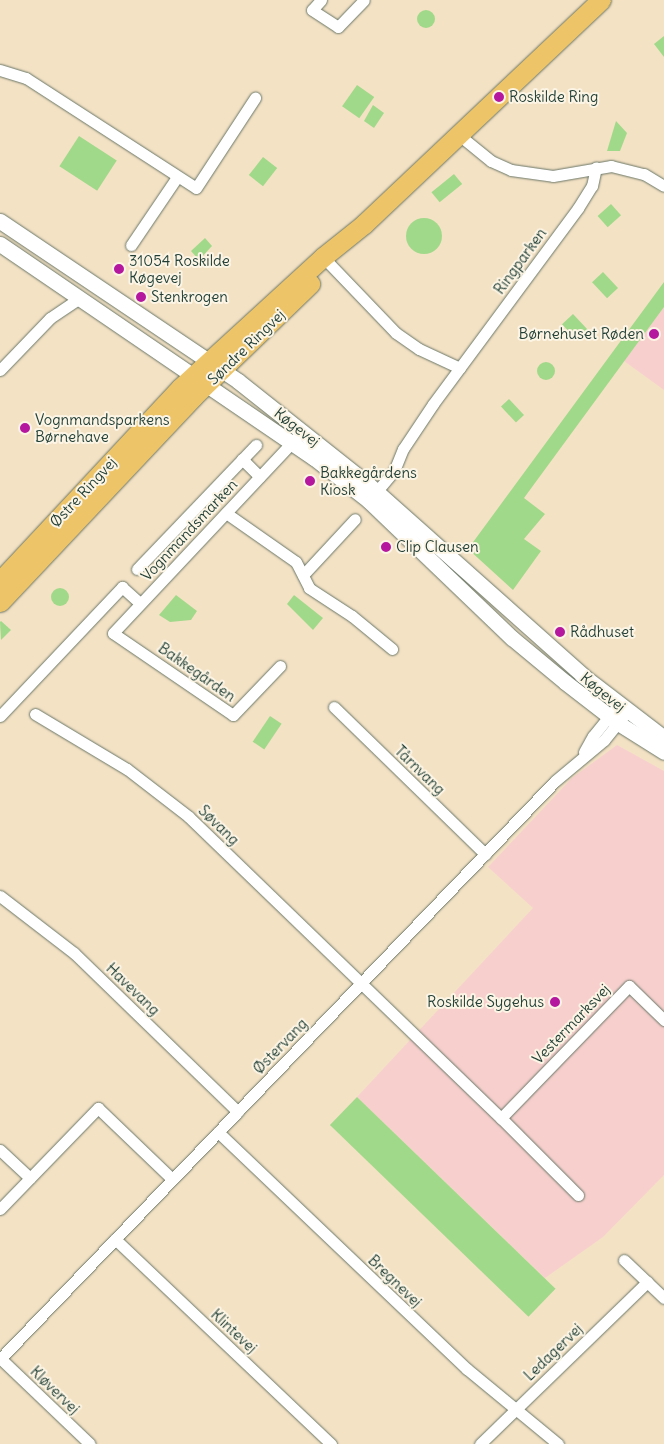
<!DOCTYPE html>
<html>
<head>
<meta charset="utf-8">
<style>
  body { margin:0 }
  #map { position:relative; width:664px; height:1444px; overflow:hidden; background:#f4e2c5; font-family:Delius,sans-serif }
  div>[style] { position:absolute }
  .built>* { inset:0; background:#f7d0ce }
  .green>* { inset:0; background:#a1d98a; transform-origin:0 0 }
  .round { border-radius:50% }
  .roads { filter:drop-shadow(0 0 1px #6a7767) drop-shadow(0 0 1px #6a7767) }
  .minor>* { height:11px; margin:-5.5px; padding:0 5.5px; transform-origin:5.5px; border-radius:5.5px; background:#fff }
  .tertiary>* { height:15px; margin:-7.5px; padding:0 7.5px; transform-origin:7.5px; border-radius:7.5px; background:#fff }
  .primary>* { height:19px; margin:-9.5px; padding:0 9.5px; transform-origin:9.5px; border-radius:9.5px; background:#eec469 }
  .dots>* { width:14px; height:14px; translate:-50% -50%; box-sizing:border-box; border:2px solid #fcf5e5; border-radius:50% }
  span { translate:-50% -50%; white-space:nowrap; text-align:center; line-height:1.15; -webkit-text-stroke:4px #fcf5e5; paint-order:stroke }
  .poi-label { font-size:15px; color:#1f3d34 }
  .left { translate:0 -50%; text-align:left }
  .right { translate:-100% -50%; text-align:right }
  .street-label { font-size:15px; color:#1f3d34 }
</style>
</head>
<body>
<div id="map">
  <div class="built">
    <div style="clip-path:polygon(664px 307px,664px 390px,624px 361px)"></div>
    <div style="clip-path:polygon(617px 745px,664px 771px,664px 1175px,603px 1237px,545px 1278px,357px 1097px,533px 908px,488px 867px,572px 778px)"></div>
  </div>
  <div class="green">
    <div class="round" style="left:417px;top:10px;width:18px;height:18px"></div>
    <div style="clip-path:polygon(664px 36px,664px 57px,654px 44px)"></div>
    <div style="left:357px;top:85px;width:21px;height:26px;rotate:35deg"></div>
    <div style="clip-path:polygon(373px 105px,384px 113px,374px 128px,364px 121px)"></div>
    <div style="clip-path:polygon(616px 121px,627px 133px,620px 151px,607px 151px)"></div>
    <div style="left:79px;top:136px;width:45px;height:36px;rotate:33deg"></div>
    <div style="left:263px;top:157px;width:18px;height:23px;rotate:38deg"></div>
    <div style="left:454px;top:174px;width:13px;height:29px;rotate:51deg"></div>
    <div style="left:611px;top:204px;width:15px;height:18px;rotate:48deg"></div>
    <div class="round" style="left:406px;top:218px;width:36px;height:36px"></div>
    <div style="clip-path:polygon(205px 238px,212px 246px,199px 260px,191px 251px)"></div>
    <div style="left:603px;top:272px;width:22px;height:15px;rotate:47deg"></div>
    <div style="clip-path:polygon(664px 282px,664px 307px,524px 498px,545px 514px,524px 539px,541px 551px,513px 590px,468px 549px)"></div>
    <div style="left:573px;top:314px;width:22px;height:15px;rotate:47deg"></div>
    <div class="round" style="left:537px;top:362px;width:18px;height:18px"></div>
    <div style="left:509px;top:399px;width:22px;height:11px;rotate:47deg"></div>
    <div class="round" style="left:51px;top:588px;width:18px;height:18px"></div>
    <div style="clip-path:polygon(176px 595px,197px 611px,191px 620px,170px 622px,159px 615px)"></div>
    <div style="clip-path:polygon(294px 595px,323px 618px,313px 630px,287px 604px)"></div>
    <div style="clip-path:polygon(1px 621px,11px 630px,1px 640px,0 622px)"></div>
    <div style="left:270px;top:716px;width:14px;height:31px;rotate:34deg"></div>
    <div style="left:357px;top:1097px;width:276px;height:39px;rotate:44deg"></div>
  </div>
  <div class="roads">
    <div class="minor">
      <div style="left:321px;top:0;width:13px;rotate:132deg"></div>
      <div style="left:312px;top:10px;width:31px;rotate:33deg"></div>
      <div style="left:338px;top:27px;width:37px;rotate:-46deg"></div>
      <div style="left:0;top:70px;width:27px;rotate:17deg"></div>
      <div style="left:26px;top:78px;width:202px;rotate:32.9deg"></div>
      <div style="left:196px;top:188px;width:108px;rotate:-56.8deg"></div>
      <div style="left:459px;top:135px;width:41px;rotate:39.1deg"></div>
      <div style="left:491px;top:161px;width:22px;rotate:24deg"></div>
      <div style="left:511px;top:170px;width:42px;rotate:8.1deg"></div>
      <div style="left:553px;top:176px;width:59px;rotate:-9.8deg"></div>
      <div style="left:611px;top:166px;width:34px;rotate:14deg"></div>
      <div style="left:644px;top:174px;width:23px;rotate:31deg"></div>
      <div style="left:131px;top:245px;width:82px;rotate:-55.9deg"></div>
      <div style="left:323px;top:257px;width:105px;rotate:46.2deg"></div>
      <div style="left:396px;top:333px;width:28px;rotate:35deg"></div>
      <div style="left:419px;top:349px;width:45px;rotate:24.9deg"></div>
      <div style="left:0;top:370px;width:72px;rotate:-46.1deg"></div>
      <div style="left:50px;top:318px;width:36px;rotate:-34deg"></div>
      <div style="left:242px;top:459px;width:25px;rotate:45deg"></div>
      <div style="left:372px;top:497px;width:34px;rotate:-50deg"></div>
      <div style="left:394px;top:471px;width:24px;rotate:-68deg"></div>
      <div style="left:403px;top:449px;width:54px;rotate:-56.3deg"></div>
      <div style="left:433px;top:404px;width:244px;rotate:-53.5deg"></div>
      <div style="left:578px;top:208px;width:26px;rotate:-58deg"></div>
      <div style="left:592px;top:186px;width:19px;rotate:-78deg"></div>
      <div style="left:226px;top:513px;width:85px;rotate:35deg"></div>
      <div style="left:296px;top:562px;width:29px;rotate:63deg"></div>
      <div style="left:309px;top:588px;width:51px;rotate:33.1deg"></div>
      <div style="left:352px;top:616px;width:52px;rotate:39.5deg"></div>
      <div style="left:137px;top:569px;width:172px;rotate:-46.2deg"></div>
      <div style="left:303px;top:575px;width:76px;rotate:-47.1deg"></div>
      <div style="left:280px;top:666px;width:68px;rotate:133.8deg"></div>
      <div style="left:233px;top:715px;width:145px;rotate:-145.7deg"></div>
      <div style="left:113px;top:633px;width:267px;rotate:-46.8deg"></div>
      <div style="left:334px;top:707px;width:211px;rotate:44.2deg"></div>
      <div style="left:35px;top:714px;width:107px;rotate:30.9deg"></div>
      <div style="left:127px;top:769px;width:78px;rotate:37.7deg"></div>
      <div style="left:189px;top:817px;width:434px;rotate:44deg"></div>
      <div style="left:501px;top:1118px;width:184px;rotate:-45.9deg"></div>
      <div style="left:629px;top:986px;width:49px;rotate:44.2deg"></div>
      <div style="left:0;top:716px;width:178px;rotate:-46.6deg"></div>
      <div style="left:122px;top:587px;width:24px;rotate:42deg"></div>
      <div style="left:584px;top:752px;width:18px;rotate:-61deg"></div>
      <div style="left:593px;top:736px;width:33px;rotate:-51deg"></div>
      <div style="left:0;top:896px;width:93px;rotate:37.6deg"></div>
      <div style="left:74px;top:953px;width:228px;rotate:44.1deg"></div>
      <div style="left:501px;top:1118px;width:109px;rotate:45deg"></div>
      <div style="left:218px;top:1132px;width:344px;rotate:43.6deg"></div>
      <div style="left:467px;top:1369px;width:118px;rotate:39.5deg"></div>
      <div style="left:0;top:1150px;width:41px;rotate:43deg"></div>
      <div style="left:0;top:1209px;width:141px;rotate:-45.9deg"></div>
      <div style="left:98px;top:1108px;width:103px;rotate:43.8deg"></div>
      <div style="left:115px;top:1239px;width:298px;rotate:43.5deg"></div>
      <div style="left:624px;top:1260px;width:55px;rotate:43.5deg"></div>
      <div style="left:0;top:1358px;width:124px;rotate:43.7deg"></div>
      <div style="left:0;top:1359px;width:801px;rotate:-46.16deg"></div>
      <div style="left:555px;top:781px;width:64px;rotate:-39.9deg"></div>
      <div style="left:604px;top:740px;width:36px;rotate:-51deg"></div>
      <div style="left:480px;top:1444px;width:233px;rotate:-44.1deg"></div>
    </div>
    <div class="tertiary">
      <div style="left:0;top:221px;width:287px;rotate:33.9deg"></div>
      <div style="left:238px;top:381px;width:166px;rotate:38.4deg"></div>
      <div style="left:368px;top:484px;width:287px;rotate:41.7deg"></div>
      <div style="left:582px;top:675px;width:103px;rotate:37.5deg"></div>
      <div style="left:0;top:244px;width:380px;rotate:34.3deg"></div>
      <div style="left:314px;top:458px;width:70px;rotate:38deg"></div>
      <div style="left:369px;top:501px;width:198px;rotate:43.8deg"></div>
      <div style="left:512px;top:638px;width:69px;rotate:39.7deg"></div>
      <div style="left:565px;top:682px;width:67px;rotate:37.7deg"></div>
      <div style="left:618px;top:723px;width:54px;rotate:32.2deg"></div>
    </div>
    <div class="primary">
      <div style="left:0;top:581px;width:264px;rotate:-47deg"></div>
      <div style="left:180px;top:388px;width:194px;rotate:-42.5deg"></div>
      <div style="left:323px;top:257px;width:53px;rotate:-38.8deg"></div>
      <div style="left:364px;top:224px;width:326px;rotate:-43.4deg"></div>
      <div style="left:0;top:602px;width:282px;rotate:-46.7deg"></div>
      <div style="left:193px;top:397px;width:163px;rotate:-44deg"></div>
    </div>
  </div>
  <div class="dots">
    <div style="left:499px;top:97px;background:#b5179e"></div>
    <div style="left:119px;top:269px;background:#b5179e"></div>
    <div style="left:141px;top:297px;background:#b5179e"></div>
    <div style="left:654px;top:334px;background:#b5179e"></div>
    <div style="left:25px;top:428px;background:#b5179e"></div>
    <div style="left:310px;top:481px;background:#b5179e"></div>
    <div style="left:386px;top:547px;background:#b5179e"></div>
    <div style="left:560px;top:632px;background:#b5179e"></div>
    <div style="left:555px;top:1002px;background:#b5179e"></div>
  </div>
  <div class="poi-label">
    <span class="left" style="left:509px;top:97px">Roskilde Ring</span>
    <span class="left" style="left:129px;top:269px">31054 Roskilde<br>Køgevej</span>
    <span class="left" style="left:151px;top:297px">Stenkrogen</span>
    <span class="right" style="left:644px;top:334px">Børnehuset Røden</span>
    <span class="left" style="left:35px;top:428px">Vognmandsparkens<br>Børnehave</span>
    <span class="left" style="left:320px;top:481px">Bakkegårdens<br>Kiosk</span>
    <span class="left" style="left:396px;top:547px">Clip Clausen</span>
    <span class="left" style="left:570px;top:632px">Rådhuset</span>
    <span class="right" style="left:544px;top:1002px">Roskilde Sygehus</span>
  </div>
  <div class="street-label">
    <span style="left:520px;top:261px;rotate:-54deg">Ringparken</span>
    <span style="left:246px;top:347px;rotate:-44deg">Søndre Ringvej</span>
    <span style="left:297px;top:427px;rotate:38deg">Køgevej</span>
    <span style="left:83px;top:492px;rotate:-47deg">Østre Ringvej</span>
    <span style="left:189px;top:530px;rotate:-47deg">Vognmandsmarken</span>
    <span style="left:197px;top:672px;rotate:35deg">Bakkegården</span>
    <span style="left:603px;top:692px;rotate:39deg">Køgevej</span>
    <span style="left:420px;top:770px;rotate:44deg">Tårnvang</span>
    <span style="left:219px;top:825px;rotate:44deg">Søvang</span>
    <span style="left:133px;top:989px;rotate:44deg">Havevang</span>
    <span style="left:571px;top:1024px;rotate:-46deg">Vestermarksvej</span>
    <span style="left:280px;top:1046px;rotate:-46deg">Østervang</span>
    <span style="left:395px;top:1281px;rotate:44deg">Bregnevej</span>
    <span style="left:234px;top:1331px;rotate:43deg">Klintevej</span>
    <span style="left:553px;top:1352px;rotate:-44deg">Ledagervej</span>
    <span style="left:55px;top:1390px;rotate:44deg">Kløvervej</span>
  </div>
</div>
</body>
</html>
